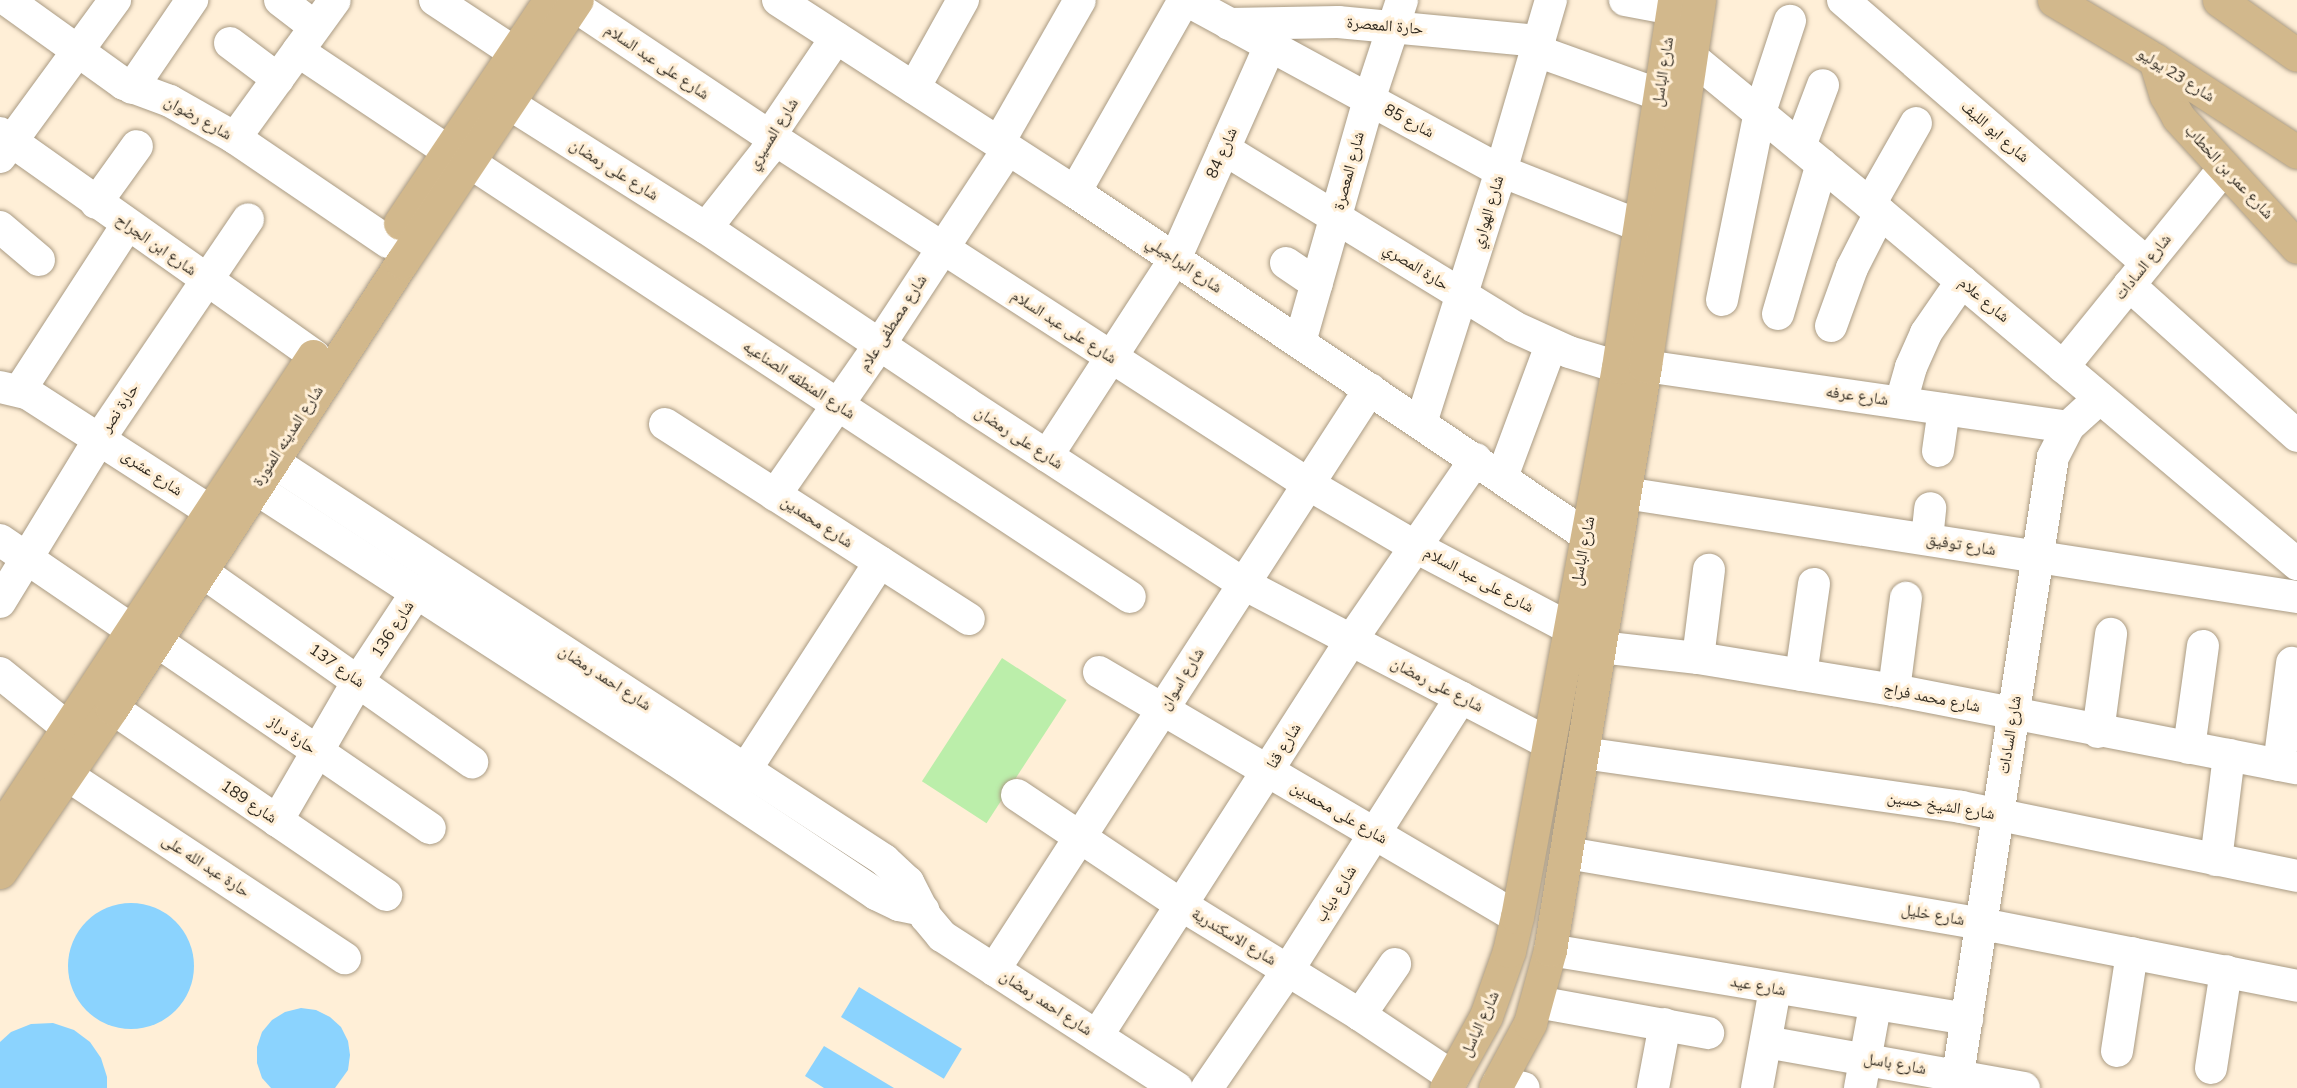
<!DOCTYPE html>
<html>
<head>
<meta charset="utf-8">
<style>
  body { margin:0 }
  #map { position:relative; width:2297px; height:1088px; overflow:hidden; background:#ffefd7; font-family:"Nunito Sans","Noto Naskh Arabic",sans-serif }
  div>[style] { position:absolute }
  .green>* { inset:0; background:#bea; transform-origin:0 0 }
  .water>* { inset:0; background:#8bd3fe; transform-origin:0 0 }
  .round { border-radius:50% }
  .roads { filter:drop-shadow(0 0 2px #aa9b84) drop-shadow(0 0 2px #aa9b84) }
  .minor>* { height:32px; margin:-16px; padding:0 16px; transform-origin:16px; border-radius:16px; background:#fff }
  .major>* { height:33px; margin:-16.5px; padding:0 16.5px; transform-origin:16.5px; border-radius:16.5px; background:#d2b88c }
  span { translate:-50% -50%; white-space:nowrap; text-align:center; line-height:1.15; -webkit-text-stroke:6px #ffefd7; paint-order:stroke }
  .street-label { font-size:16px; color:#2d271e }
</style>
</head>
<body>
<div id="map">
  <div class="green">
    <div style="left:1002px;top:658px;width:77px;height:147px;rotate:33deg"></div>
  </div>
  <div class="water">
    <div class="round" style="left:68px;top:903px;width:126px;height:126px"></div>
    <div style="left:859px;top:987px;width:120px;height:35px;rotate:31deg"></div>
    <div style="clip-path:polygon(301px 1008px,316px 1010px,330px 1017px,341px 1027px,348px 1041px,350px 1055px,348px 1070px,335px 1088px,271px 1088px,262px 1078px,257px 1063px,257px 1047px,262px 1032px,272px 1020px,285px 1012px)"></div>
    <div style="clip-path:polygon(53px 1023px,74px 1030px,90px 1042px,101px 1058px,107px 1077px,107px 1088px,0 1088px,0 1042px,11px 1032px,31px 1024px)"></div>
    <div style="clip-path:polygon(824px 1046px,894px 1088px,824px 1088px,805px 1076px)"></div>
  </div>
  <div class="roads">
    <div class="minor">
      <div style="left:7px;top:0;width:144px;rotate:35.7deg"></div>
      <div style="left:124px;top:84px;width:49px;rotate:20.3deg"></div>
      <div style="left:170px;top:101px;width:75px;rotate:29.6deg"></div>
      <div style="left:235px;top:138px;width:185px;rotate:34.2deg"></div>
      <div style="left:280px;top:0;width:44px;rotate:37.6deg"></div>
      <div style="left:435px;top:0;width:95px;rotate:33.4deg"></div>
      <div style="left:778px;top:0;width:354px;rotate:32.9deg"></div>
      <div style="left:1075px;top:192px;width:615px;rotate:33.87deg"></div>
      <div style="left:1186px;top:0;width:358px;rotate:28.5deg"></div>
      <div style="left:1501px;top:171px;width:149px;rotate:21.6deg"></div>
      <div style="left:1625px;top:0;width:49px;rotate:10.6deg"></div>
      <div style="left:1843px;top:0;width:402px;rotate:40.9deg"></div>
      <div style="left:573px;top:5px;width:238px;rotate:33.7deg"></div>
      <div style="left:771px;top:137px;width:639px;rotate:32.87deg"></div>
      <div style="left:1308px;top:484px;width:125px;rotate:30.3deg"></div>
      <div style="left:1416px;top:547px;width:173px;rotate:27.9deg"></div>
      <div style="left:1229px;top:24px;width:109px;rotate:-1.1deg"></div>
      <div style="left:1338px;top:22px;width:203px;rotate:5.4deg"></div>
      <div style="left:1672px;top:41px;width:256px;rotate:39.5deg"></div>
      <div style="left:1870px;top:204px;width:559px;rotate:40.13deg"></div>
      <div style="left:230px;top:43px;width:60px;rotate:36.9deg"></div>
      <div style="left:298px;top:51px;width:180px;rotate:33.7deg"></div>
      <div style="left:1537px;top:51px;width:131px;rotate:19.7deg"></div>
      <div style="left:132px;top:88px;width:107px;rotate:-55.7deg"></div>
      <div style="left:914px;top:88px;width:101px;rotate:-60.9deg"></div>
      <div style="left:508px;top:103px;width:234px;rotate:32.3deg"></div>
      <div style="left:706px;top:228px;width:313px;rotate:33.9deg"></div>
      <div style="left:966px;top:403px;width:330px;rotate:33.1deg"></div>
      <div style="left:1242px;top:583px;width:345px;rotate:27.6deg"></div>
      <div style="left:0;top:133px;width:385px;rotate:35.3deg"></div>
      <div style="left:235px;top:138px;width:170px;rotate:-54.1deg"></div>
      <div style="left:999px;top:142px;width:163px;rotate:-60.3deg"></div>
      <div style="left:1800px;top:146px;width:65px;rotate:-69.3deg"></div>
      <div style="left:1224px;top:149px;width:340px;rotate:31.5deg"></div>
      <div style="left:1514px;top:327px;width:60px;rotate:24.4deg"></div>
      <div style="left:1569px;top:352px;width:51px;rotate:17deg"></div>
      <div style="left:0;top:157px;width:195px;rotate:-53.8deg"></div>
      <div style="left:469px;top:162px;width:791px;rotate:33.35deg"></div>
      <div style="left:1075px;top:192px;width:221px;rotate:-60.4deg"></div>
      <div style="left:96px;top:203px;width:70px;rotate:-54.3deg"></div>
      <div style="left:1870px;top:204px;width:93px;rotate:-60.4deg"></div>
      <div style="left:0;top:227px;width:51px;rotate:40.2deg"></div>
      <div style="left:706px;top:228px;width:97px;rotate:-51.7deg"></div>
      <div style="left:766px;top:152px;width:26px;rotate:-69deg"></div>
      <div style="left:775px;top:128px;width:109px;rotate:-55.9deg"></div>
      <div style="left:1286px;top:263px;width:37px;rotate:34deg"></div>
      <div style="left:2129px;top:285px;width:226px;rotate:41.9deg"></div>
      <div style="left:1722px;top:300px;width:192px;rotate:-78.6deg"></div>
      <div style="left:1760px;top:112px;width:96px;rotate:-71.8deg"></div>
      <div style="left:1778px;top:314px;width:156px;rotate:-73.7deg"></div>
      <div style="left:1831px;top:326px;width:62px;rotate:-70.1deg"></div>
      <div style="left:1852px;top:268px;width:62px;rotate:-63deg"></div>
      <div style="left:1300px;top:342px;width:252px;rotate:-74.1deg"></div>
      <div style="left:1369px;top:100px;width:105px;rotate:-71.7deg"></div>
      <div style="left:1645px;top:366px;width:427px;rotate:8.2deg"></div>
      <div style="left:2063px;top:367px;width:256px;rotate:-51deg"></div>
      <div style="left:0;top:387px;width:28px;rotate:13deg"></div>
      <div style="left:27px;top:393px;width:218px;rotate:32.8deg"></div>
      <div style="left:20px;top:390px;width:197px;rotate:-57deg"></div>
      <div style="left:1901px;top:402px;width:36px;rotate:-74deg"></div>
      <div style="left:1911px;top:367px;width:37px;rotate:-66deg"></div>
      <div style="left:1926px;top:333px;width:63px;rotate:-55.3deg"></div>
      <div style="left:1421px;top:423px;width:264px;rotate:-72.4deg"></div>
      <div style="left:1501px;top:171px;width:178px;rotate:-73.7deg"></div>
      <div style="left:665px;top:424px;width:361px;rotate:32.7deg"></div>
      <div style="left:1938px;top:451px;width:42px;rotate:-81.9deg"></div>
      <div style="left:1047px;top:456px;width:235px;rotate:-57deg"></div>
      <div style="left:1175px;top:259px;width:233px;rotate:-66deg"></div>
      <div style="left:272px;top:461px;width:731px;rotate:33.1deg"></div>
      <div style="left:884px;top:860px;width:33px;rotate:43deg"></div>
      <div style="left:908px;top:882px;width:39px;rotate:63deg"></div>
      <div style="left:926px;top:917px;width:25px;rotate:50deg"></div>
      <div style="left:942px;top:936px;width:280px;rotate:32.9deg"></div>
      <div style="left:1502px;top:477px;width:141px;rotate:-69.6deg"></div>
      <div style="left:255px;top:488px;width:500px;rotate:32.93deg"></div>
      <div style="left:675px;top:760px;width:242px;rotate:33.7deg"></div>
      <div style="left:876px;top:894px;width:25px;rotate:26deg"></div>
      <div style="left:899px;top:905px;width:25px;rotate:12deg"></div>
      <div style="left:1625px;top:493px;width:680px;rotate:8.8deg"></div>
      <div style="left:775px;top:495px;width:184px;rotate:-55.2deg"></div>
      <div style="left:880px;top:344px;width:233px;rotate:-56.7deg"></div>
      <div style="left:1927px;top:539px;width:31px;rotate:-84deg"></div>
      <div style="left:0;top:540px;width:160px;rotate:34.3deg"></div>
      <div style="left:201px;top:571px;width:332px;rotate:35.2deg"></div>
      <div style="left:0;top:602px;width:192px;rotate:-58.6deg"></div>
      <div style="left:100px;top:438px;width:264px;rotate:-55.9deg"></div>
      <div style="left:155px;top:640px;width:333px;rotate:34.4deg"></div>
      <div style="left:1600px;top:647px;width:99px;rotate:6.4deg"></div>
      <div style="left:1698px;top:658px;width:199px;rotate:9.3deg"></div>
      <div style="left:1894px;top:690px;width:410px;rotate:11deg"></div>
      <div style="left:1698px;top:658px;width:89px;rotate:-82.9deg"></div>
      <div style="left:1099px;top:672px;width:485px;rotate:30.4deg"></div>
      <div style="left:0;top:673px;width:87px;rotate:39deg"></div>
      <div style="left:1801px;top:675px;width:92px;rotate:-81.9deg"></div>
      <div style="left:1894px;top:690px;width:93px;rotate:-82.6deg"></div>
      <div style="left:112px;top:708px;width:332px;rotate:34.3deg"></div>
      <div style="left:2098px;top:732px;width:99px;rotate:-82.4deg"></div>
      <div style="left:2189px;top:748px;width:103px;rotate:-82.2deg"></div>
      <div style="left:1583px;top:753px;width:382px;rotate:8.1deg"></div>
      <div style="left:1961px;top:807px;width:343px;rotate:11.6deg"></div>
      <div style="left:2279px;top:765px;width:103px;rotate:-82.7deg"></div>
      <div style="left:67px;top:775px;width:333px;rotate:33.4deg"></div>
      <div style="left:735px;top:786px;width:267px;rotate:-57.1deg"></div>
      <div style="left:1017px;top:795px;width:200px;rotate:33.8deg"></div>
      <div style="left:1183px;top:906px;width:208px;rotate:31.6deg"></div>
      <div style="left:1360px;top:1015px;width:112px;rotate:33.7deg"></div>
      <div style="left:277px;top:821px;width:162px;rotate:-59.9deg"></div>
      <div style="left:358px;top:681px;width:107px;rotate:-56.5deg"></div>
      <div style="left:1567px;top:853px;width:421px;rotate:9.7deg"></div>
      <div style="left:1982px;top:924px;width:321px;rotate:11.1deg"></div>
      <div style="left:2216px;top:860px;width:106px;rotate:-82.9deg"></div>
      <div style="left:1550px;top:950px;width:423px;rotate:9.4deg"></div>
      <div style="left:994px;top:970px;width:692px;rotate:-57.09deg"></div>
      <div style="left:1537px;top:1002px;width:174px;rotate:10.3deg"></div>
      <div style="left:1360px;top:1015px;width:62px;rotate:-55.5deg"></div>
      <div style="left:1097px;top:1036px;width:468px;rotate:-57.3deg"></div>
      <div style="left:1350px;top:642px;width:222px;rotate:-55.5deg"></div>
      <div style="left:1766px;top:1042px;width:262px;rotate:10.1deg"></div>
      <div style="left:2117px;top:1051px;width:99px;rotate:-81.3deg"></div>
      <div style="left:2211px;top:1068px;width:98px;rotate:-81.2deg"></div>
      <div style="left:1498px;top:1083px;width:26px;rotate:11deg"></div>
      <div style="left:1207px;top:1088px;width:143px;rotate:-55.5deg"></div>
      <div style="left:1288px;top:970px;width:323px;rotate:-57.6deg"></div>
      <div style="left:1653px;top:1088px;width:65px;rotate:-79.4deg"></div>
      <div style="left:1757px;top:1088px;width:101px;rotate:-79.7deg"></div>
      <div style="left:1860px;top:1088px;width:83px;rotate:-79.6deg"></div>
      <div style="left:1956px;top:1088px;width:638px;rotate:-81.26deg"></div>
      <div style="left:2053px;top:457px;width:34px;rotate:-63deg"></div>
      <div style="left:2068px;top:427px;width:43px;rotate:-42.2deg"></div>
    </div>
    <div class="major">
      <div style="left:2054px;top:0;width:117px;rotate:30.7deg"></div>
      <div style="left:2155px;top:60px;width:169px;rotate:32.9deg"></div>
      <div style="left:2219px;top:0;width:95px;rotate:35.2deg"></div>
      <div style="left:2155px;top:60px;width:37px;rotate:73deg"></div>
      <div style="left:2166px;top:95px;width:25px;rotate:61deg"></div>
      <div style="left:2178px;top:117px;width:176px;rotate:47.5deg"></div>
      <div style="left:400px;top:223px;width:258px;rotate:-56.1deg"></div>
      <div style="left:0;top:830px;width:568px;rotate:-56.56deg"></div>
      <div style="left:0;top:872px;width:199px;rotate:-55.7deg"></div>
      <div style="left:112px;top:708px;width:532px;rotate:-56.97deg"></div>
      <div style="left:402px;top:262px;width:315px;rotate:-56.3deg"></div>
      <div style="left:1446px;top:1088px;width:82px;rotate:-60.9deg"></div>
      <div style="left:1486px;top:1016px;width:69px;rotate:-70.5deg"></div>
      <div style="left:1509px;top:951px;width:35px;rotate:-77deg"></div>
      <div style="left:1517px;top:917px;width:559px;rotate:-79.59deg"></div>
      <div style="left:1618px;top:367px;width:371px;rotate:-81.3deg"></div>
      <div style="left:1495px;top:1088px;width:74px;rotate:-61.7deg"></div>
      <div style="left:1530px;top:1023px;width:76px;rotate:-74.7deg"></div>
      <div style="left:1550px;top:950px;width:592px;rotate:-80.76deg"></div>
      <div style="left:1645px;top:366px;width:370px;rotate:-81.6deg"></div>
    </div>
  </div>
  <div class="street-label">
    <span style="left:1385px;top:26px;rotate:5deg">حارة المعصرة</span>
    <span style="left:657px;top:62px;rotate:34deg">شارع على عبد السلام</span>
    <span style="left:1663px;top:72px;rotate:-81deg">شارع الباسل</span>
    <span style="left:2176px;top:75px;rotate:32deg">شارع 23 يوليو</span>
    <span style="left:198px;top:118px;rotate:29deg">شارع رضوان</span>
    <span style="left:1409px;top:121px;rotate:28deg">شارع 85</span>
    <span style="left:1995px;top:132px;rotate:41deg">شارع ابو الليف</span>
    <span style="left:773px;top:134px;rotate:-58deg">شارع المسيري</span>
    <span style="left:1222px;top:153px;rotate:-66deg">شارع 84</span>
    <span style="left:614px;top:170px;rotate:32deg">شارع على رمضان</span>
    <span style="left:1349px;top:171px;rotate:-75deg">شارع المعصرة</span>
    <span style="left:2229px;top:172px;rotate:47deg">شارع عمر بن الخطاب</span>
    <span style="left:1488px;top:212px;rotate:-73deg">شارع الهواري</span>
    <span style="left:156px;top:245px;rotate:35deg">شارع ابن الجراح</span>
    <span style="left:1184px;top:265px;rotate:34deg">شارع البراجيلي</span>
    <span style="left:1416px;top:267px;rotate:32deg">حارة المصري</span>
    <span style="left:2143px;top:267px;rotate:-51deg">شارع السادات</span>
    <span style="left:1984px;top:300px;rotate:40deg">شارع علام</span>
    <span style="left:893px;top:323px;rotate:-57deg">شارع مصطفى علام</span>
    <span style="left:1064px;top:327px;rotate:33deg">شارع على عبد السلام</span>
    <span style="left:799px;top:380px;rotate:33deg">شارع المنطقه الصناعيه</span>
    <span style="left:1857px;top:396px;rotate:8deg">شارع عرفه</span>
    <span style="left:120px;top:408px;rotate:-56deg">حارة نصر</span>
    <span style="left:288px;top:436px;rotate:-57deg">شارع المدينه المنورة</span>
    <span style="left:1019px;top:438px;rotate:33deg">شارع على رمضان</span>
    <span style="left:152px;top:473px;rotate:34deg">شارع عشرى</span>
    <span style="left:817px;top:522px;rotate:33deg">شارع محمدين</span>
    <span style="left:1961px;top:545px;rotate:9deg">شارع توفيق</span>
    <span style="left:1583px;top:551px;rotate:-79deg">شارع الباسل</span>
    <span style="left:1479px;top:580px;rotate:28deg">شارع على عبد السلام</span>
    <span style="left:393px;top:629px;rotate:-57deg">شارع 136</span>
    <span style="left:337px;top:666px;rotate:35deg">شارع 137</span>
    <span style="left:605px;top:678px;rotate:33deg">شارع احمد رمضان</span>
    <span style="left:1182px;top:679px;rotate:-58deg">شارع اسوان</span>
    <span style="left:1437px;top:685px;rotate:27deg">شارع على رمضان</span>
    <span style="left:1932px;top:698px;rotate:11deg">شارع محمد فراج</span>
    <span style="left:292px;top:735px;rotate:35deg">حارة دراز</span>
    <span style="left:2010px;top:735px;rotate:-81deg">شارع السادات</span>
    <span style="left:1284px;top:746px;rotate:-58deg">شارع قنا</span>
    <span style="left:249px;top:802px;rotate:34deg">شارع 189</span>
    <span style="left:1941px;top:806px;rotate:9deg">شارع الشيخ حسين</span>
    <span style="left:1339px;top:813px;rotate:30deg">شارع على محمدين</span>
    <span style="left:206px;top:866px;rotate:33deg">حارة عبد الله على</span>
    <span style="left:1336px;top:894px;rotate:-58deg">شارع دياب</span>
    <span style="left:1933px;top:915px;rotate:10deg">شارع خليل</span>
    <span style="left:1234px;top:937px;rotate:31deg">شارع الاسكندرية</span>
    <span style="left:1758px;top:986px;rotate:10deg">شارع عيد</span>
    <span style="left:1046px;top:1003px;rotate:33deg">شارع احمد رمضان</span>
    <span style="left:1480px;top:1024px;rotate:-65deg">شارع الباسل</span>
    <span style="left:1895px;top:1064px;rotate:10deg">شارع باسل</span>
  </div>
</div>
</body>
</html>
